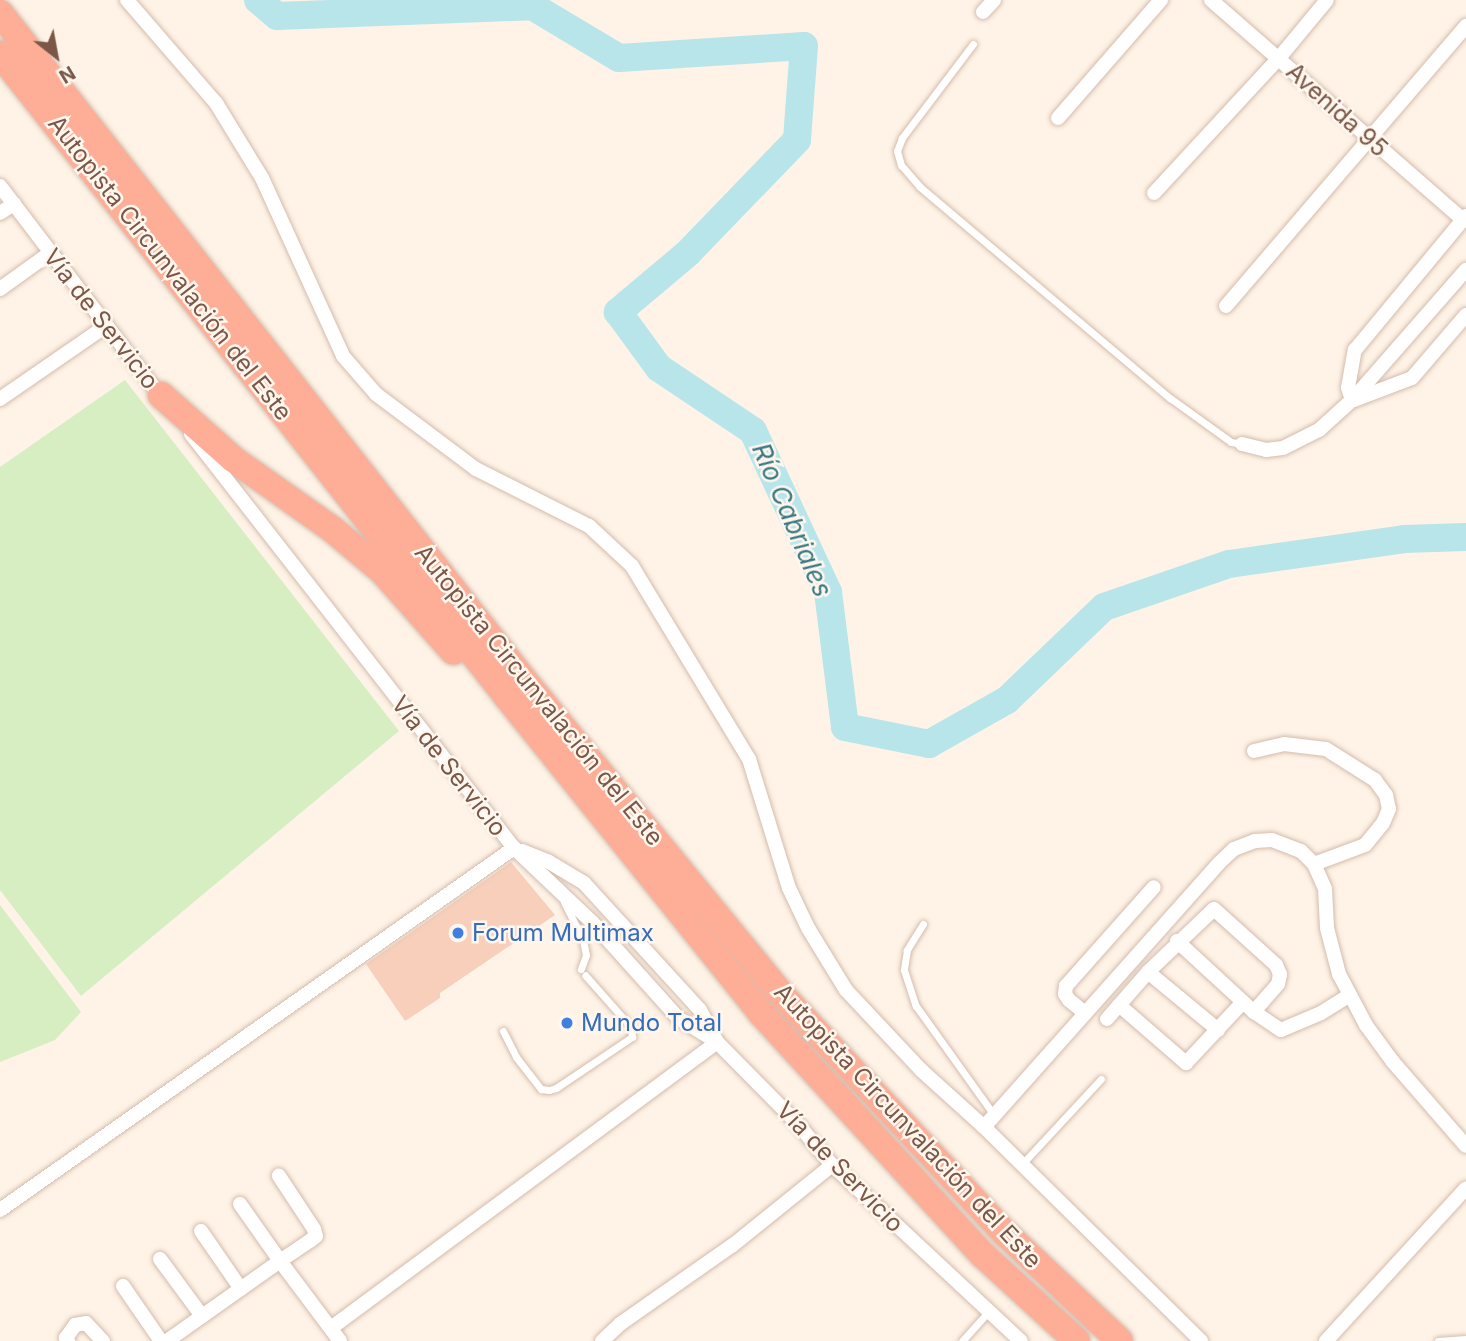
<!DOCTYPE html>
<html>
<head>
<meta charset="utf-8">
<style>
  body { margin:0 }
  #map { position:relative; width:1466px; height:1341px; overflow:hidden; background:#fef3e6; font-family:Inter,sans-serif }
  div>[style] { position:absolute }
  .green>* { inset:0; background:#d6eec2 }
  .river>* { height:28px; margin:-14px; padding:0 14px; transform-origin:14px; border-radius:14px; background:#b8e5ea }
  .building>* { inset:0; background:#f7cfba }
  .roads { filter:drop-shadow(0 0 2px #d4bcad) drop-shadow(0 0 2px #d4bcad) }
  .lane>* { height:7px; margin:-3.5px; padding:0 3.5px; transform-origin:3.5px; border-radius:3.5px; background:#fff }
  .street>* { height:14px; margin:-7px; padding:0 7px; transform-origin:7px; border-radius:7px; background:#fff }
  .highway>* { height:26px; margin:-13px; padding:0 13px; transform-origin:13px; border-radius:13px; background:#fead97 }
  .dots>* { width:19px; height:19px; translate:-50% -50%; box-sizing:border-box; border:4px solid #fff7ee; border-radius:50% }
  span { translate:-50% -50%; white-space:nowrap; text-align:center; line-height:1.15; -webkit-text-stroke:5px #fff7ee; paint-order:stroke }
  .street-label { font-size:24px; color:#7b5747 }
  .shop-label { font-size:24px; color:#366cbe }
  .left { translate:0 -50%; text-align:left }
  .water-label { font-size:26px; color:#397882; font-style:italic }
  .north { position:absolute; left:21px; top:21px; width:70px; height:70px; -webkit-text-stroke:5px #fff7ee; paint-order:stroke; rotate:149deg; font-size:19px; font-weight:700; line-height:28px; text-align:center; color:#7b5747 }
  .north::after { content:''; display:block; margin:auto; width:24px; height:32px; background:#7b5747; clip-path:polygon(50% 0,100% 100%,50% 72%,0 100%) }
</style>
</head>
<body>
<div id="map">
  <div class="green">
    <div style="clip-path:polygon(125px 380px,399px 731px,81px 996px,0 890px,0 467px)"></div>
    <div style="clip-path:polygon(0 905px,81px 1012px,55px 1040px,0 1062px)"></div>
  </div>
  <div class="river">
    <div style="left:258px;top:0;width:25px;rotate:40deg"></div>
    <div style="left:277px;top:16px;width:255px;rotate:-2.2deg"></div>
    <div style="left:532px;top:6px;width:101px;rotate:30.9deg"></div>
    <div style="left:619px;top:58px;width:185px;rotate:-3.7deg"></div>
    <div style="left:804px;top:46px;width:94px;rotate:94.3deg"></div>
    <div style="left:797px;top:140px;width:157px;rotate:134deg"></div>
    <div style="left:688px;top:253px;width:92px;rotate:139.9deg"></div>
    <div style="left:618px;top:312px;width:69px;rotate:53.8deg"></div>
    <div style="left:659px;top:368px;width:113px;rotate:33.8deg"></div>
    <div style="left:753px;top:431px;width:178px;rotate:65deg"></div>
    <div style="left:828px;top:592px;width:136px;rotate:82.8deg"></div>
    <div style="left:845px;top:727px;width:86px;rotate:11.4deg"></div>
    <div style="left:929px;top:744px;width:90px;rotate:-29.4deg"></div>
    <div style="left:1007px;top:700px;width:134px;rotate:-43.8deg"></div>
    <div style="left:1104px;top:607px;width:132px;rotate:-19deg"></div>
    <div style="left:1229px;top:564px;width:177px;rotate:-8.1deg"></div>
    <div style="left:1404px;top:539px;width:62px;rotate:-1.8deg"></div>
  </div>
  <div class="building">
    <div style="clip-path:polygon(511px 862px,555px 915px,440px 993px,440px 998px,405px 1021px,366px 964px)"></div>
  </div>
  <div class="roads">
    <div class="lane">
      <div style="left:973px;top:44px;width:118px;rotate:127.1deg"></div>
      <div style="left:902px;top:138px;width:14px;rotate:111deg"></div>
      <div style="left:897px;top:151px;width:15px;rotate:74deg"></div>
      <div style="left:901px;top:165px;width:29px;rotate:49deg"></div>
      <div style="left:920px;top:187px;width:327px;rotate:40.2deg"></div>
      <div style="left:1170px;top:398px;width:75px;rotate:35.8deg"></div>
      <div style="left:1231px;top:442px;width:11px;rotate:10deg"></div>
      <div style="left:564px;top:902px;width:42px;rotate:63.4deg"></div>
      <div style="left:583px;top:940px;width:15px;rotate:79deg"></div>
      <div style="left:586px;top:955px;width:15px;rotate:110deg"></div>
      <div style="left:923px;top:924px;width:31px;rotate:122deg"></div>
      <div style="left:907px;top:950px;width:20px;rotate:99deg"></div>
      <div style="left:904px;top:970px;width:38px;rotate:72deg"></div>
      <div style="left:916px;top:1006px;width:134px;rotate:54.4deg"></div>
      <div style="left:503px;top:1031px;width:29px;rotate:63deg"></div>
      <div style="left:516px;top:1057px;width:41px;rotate:52deg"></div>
      <div style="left:541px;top:1089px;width:8px;rotate:7deg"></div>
      <div style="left:549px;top:1090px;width:7px;rotate:-16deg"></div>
      <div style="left:556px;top:1088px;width:92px;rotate:-33.9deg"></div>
      <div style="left:632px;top:1037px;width:10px;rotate:-96deg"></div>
      <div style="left:631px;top:1027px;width:69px;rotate:-131.5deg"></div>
      <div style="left:1022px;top:1164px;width:116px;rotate:-47.1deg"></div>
      <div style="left:962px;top:1341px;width:40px;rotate:-48deg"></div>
      <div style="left:1438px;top:1341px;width:28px;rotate:-4deg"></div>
    </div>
    <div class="street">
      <div style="left:127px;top:0;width:136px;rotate:49.2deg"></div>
      <div style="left:216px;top:103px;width:88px;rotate:58.5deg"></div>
      <div style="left:262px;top:178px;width:196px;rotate:65.5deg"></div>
      <div style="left:343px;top:356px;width:50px;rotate:49deg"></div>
      <div style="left:376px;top:394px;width:125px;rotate:36.9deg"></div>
      <div style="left:476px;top:469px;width:127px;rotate:26.8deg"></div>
      <div style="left:589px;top:526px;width:59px;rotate:42.9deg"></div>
      <div style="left:632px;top:566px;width:226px;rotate:58.8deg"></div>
      <div style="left:749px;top:759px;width:135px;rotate:72.8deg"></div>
      <div style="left:789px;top:888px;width:44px;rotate:64.6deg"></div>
      <div style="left:808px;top:928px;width:73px;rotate:58.5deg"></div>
      <div style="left:846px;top:990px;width:110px;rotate:46.8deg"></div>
      <div style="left:921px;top:1070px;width:85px;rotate:42.1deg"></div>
      <div style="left:984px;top:1127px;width:305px;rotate:44.6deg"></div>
      <div style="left:1211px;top:0;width:335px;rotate:41.1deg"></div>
      <div style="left:983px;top:12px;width:16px;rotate:-47deg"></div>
      <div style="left:1058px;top:118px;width:157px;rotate:-48.9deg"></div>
      <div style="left:0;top:186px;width:268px;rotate:52.6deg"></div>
      <div style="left:1154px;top:193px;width:184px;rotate:-47.2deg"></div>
      <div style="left:1279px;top:58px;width:75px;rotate:-50.4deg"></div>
      <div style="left:0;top:213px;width:17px;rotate:-33deg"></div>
      <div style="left:0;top:289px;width:62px;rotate:-35.8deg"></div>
      <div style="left:1226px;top:306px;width:369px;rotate:-49.4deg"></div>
      <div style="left:0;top:399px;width:129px;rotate:-34.6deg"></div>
      <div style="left:1352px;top:400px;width:13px;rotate:-108deg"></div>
      <div style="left:1348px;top:388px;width:39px;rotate:-80deg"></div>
      <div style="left:1355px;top:350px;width:174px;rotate:-50.4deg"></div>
      <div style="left:1354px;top:400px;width:62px;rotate:-20.8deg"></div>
      <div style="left:1412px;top:378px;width:83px;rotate:-49.4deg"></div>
      <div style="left:191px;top:434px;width:525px;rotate:52.04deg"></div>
      <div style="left:514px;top:848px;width:108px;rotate:43.5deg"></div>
      <div style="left:592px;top:922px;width:129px;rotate:48.1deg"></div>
      <div style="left:678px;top:1018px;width:46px;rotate:31.6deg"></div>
      <div style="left:1242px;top:444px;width:25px;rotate:14deg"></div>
      <div style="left:1266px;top:450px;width:17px;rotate:-7deg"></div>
      <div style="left:1283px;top:448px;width:40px;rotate:-26.6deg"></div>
      <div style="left:1319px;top:430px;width:45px;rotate:-42.3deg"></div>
      <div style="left:1352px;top:400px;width:173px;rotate:-48.8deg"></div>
      <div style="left:1254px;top:751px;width:31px;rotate:-13deg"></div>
      <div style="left:1284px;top:744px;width:42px;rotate:6.8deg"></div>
      <div style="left:1326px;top:749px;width:58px;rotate:32.3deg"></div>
      <div style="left:1375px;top:780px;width:19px;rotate:54deg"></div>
      <div style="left:1386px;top:795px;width:14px;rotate:78deg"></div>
      <div style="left:1389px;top:809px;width:15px;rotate:113deg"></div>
      <div style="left:1383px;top:823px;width:28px;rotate:129deg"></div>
      <div style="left:1365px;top:845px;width:54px;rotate:159.6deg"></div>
      <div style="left:522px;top:851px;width:29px;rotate:22deg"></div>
      <div style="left:549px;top:862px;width:41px;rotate:31deg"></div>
      <div style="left:584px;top:883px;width:172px;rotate:47.6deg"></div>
      <div style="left:700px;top:1010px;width:36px;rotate:62deg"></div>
      <div style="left:717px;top:1042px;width:114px;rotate:45.4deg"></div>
      <div style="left:797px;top:1123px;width:55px;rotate:50.2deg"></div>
      <div style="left:832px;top:1165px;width:258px;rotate:43deg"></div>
      <div style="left:1177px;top:941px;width:105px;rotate:42.7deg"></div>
      <div style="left:1254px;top:1012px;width:32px;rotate:34deg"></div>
      <div style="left:1281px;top:1030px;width:43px;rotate:-23deg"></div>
      <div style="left:1321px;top:1013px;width:34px;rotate:-32deg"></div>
      <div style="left:1148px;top:972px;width:91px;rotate:39.6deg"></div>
      <div style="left:1119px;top:1005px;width:89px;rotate:40.9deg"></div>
      <div style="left:1186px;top:1063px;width:83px;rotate:-46.9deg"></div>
      <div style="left:1085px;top:1013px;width:21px;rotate:-141deg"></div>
      <div style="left:1069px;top:1000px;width:7px;rotate:-124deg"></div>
      <div style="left:1065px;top:994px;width:8px;rotate:-83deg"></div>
      <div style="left:1066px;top:986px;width:132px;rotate:-48.4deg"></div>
      <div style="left:1107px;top:1019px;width:62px;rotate:-48.9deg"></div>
      <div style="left:1148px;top:972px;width:91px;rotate:-43.7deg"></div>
      <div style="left:1214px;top:909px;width:84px;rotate:42.1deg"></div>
      <div style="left:1276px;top:965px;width:10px;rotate:66deg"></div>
      <div style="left:1280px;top:974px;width:10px;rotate:101deg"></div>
      <div style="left:1278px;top:984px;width:37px;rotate:131deg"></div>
      <div style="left:984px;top:1127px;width:353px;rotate:-48.3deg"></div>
      <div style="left:1219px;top:863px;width:21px;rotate:-43deg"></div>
      <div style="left:1234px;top:849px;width:22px;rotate:-21deg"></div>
      <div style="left:1255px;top:841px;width:17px;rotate:-3deg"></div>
      <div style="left:1272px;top:840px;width:31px;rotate:21deg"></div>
      <div style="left:1301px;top:851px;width:18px;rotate:45deg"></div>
      <div style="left:1314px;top:864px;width:27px;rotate:66deg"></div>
      <div style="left:1325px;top:889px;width:39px;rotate:87deg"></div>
      <div style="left:1327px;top:928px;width:48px;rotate:75.4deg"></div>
      <div style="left:1339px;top:974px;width:58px;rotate:62.1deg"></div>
      <div style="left:1366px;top:1025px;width:46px;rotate:53.9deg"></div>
      <div style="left:1393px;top:1062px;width:111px;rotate:49deg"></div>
      <div style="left:240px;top:1204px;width:70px;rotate:54.9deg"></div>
      <div style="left:280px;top:1261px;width:37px;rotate:-34deg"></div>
      <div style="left:311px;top:1240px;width:6px;rotate:-39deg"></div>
      <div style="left:316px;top:1236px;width:7px;rotate:-106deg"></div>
      <div style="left:314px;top:1229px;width:64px;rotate:-123.4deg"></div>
      <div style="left:0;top:1210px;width:629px;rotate:-35.16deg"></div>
      <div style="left:201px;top:1231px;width:70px;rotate:55.4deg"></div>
      <div style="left:160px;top:1259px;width:71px;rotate:53.6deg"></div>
      <div style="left:123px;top:1286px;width:67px;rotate:55.4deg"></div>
      <div style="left:331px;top:1328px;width:480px;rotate:-36.5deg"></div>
      <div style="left:68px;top:1341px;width:4px;rotate:-124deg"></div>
      <div style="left:66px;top:1338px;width:16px;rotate:-55deg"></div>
      <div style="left:75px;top:1325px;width:11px;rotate:-10deg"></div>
      <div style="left:86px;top:1323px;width:25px;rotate:47deg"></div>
      <div style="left:167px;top:1341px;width:138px;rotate:-35.3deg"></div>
      <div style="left:280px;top:1261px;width:100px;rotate:53.1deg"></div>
      <div style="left:602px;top:1341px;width:25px;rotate:-43deg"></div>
      <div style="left:620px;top:1324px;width:138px;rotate:-35deg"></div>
      <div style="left:733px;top:1245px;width:127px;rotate:-38.9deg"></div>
      <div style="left:1326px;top:1341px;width:207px;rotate:-47.5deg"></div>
    </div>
    <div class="highway">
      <div style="left:0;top:13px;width:848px;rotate:51.85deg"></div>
      <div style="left:524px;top:680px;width:409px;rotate:50.7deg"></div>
      <div style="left:783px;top:996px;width:326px;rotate:46.9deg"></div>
      <div style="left:1006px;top:1234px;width:156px;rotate:43.2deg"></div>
      <div style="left:0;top:54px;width:820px;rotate:51.73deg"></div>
      <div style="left:508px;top:698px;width:404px;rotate:51.2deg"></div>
      <div style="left:761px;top:1013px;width:328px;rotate:47.5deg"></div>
      <div style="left:983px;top:1255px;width:127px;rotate:42.5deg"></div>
      <div style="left:161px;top:395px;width:96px;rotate:41.6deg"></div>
      <div style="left:233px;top:459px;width:121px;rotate:35.3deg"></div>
      <div style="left:332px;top:529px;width:67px;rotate:40.1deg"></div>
      <div style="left:383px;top:572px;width:106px;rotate:48.5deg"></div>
    </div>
  </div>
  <div class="dots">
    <div style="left:458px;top:933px;background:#3f7fe0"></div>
    <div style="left:567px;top:1023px;background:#3f7fe0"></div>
  </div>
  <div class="street-label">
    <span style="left:1337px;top:110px;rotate:42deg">Avenida 95</span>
    <span style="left:170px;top:268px;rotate:52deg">Autopista Circunvalación del Este</span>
    <span style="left:101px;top:319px;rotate:52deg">Vía de Servicio</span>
    <span style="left:539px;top:695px;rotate:51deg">Autopista Circunvalación del Este</span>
    <span style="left:449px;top:766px;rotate:52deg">Vía de Servicio</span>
    <span style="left:908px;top:1126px;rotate:47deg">Autopista Circunvalación del Este</span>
    <span style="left:840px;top:1167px;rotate:46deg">Vía de Servicio</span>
  </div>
  <div class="shop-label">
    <span class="left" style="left:472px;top:933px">Forum Multimax</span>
    <span class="left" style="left:581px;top:1023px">Mundo Total</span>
  </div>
  <div class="water-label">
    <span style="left:792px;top:520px;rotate:67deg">Río Cabriales</span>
  </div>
  <div class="north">N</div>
</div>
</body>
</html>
